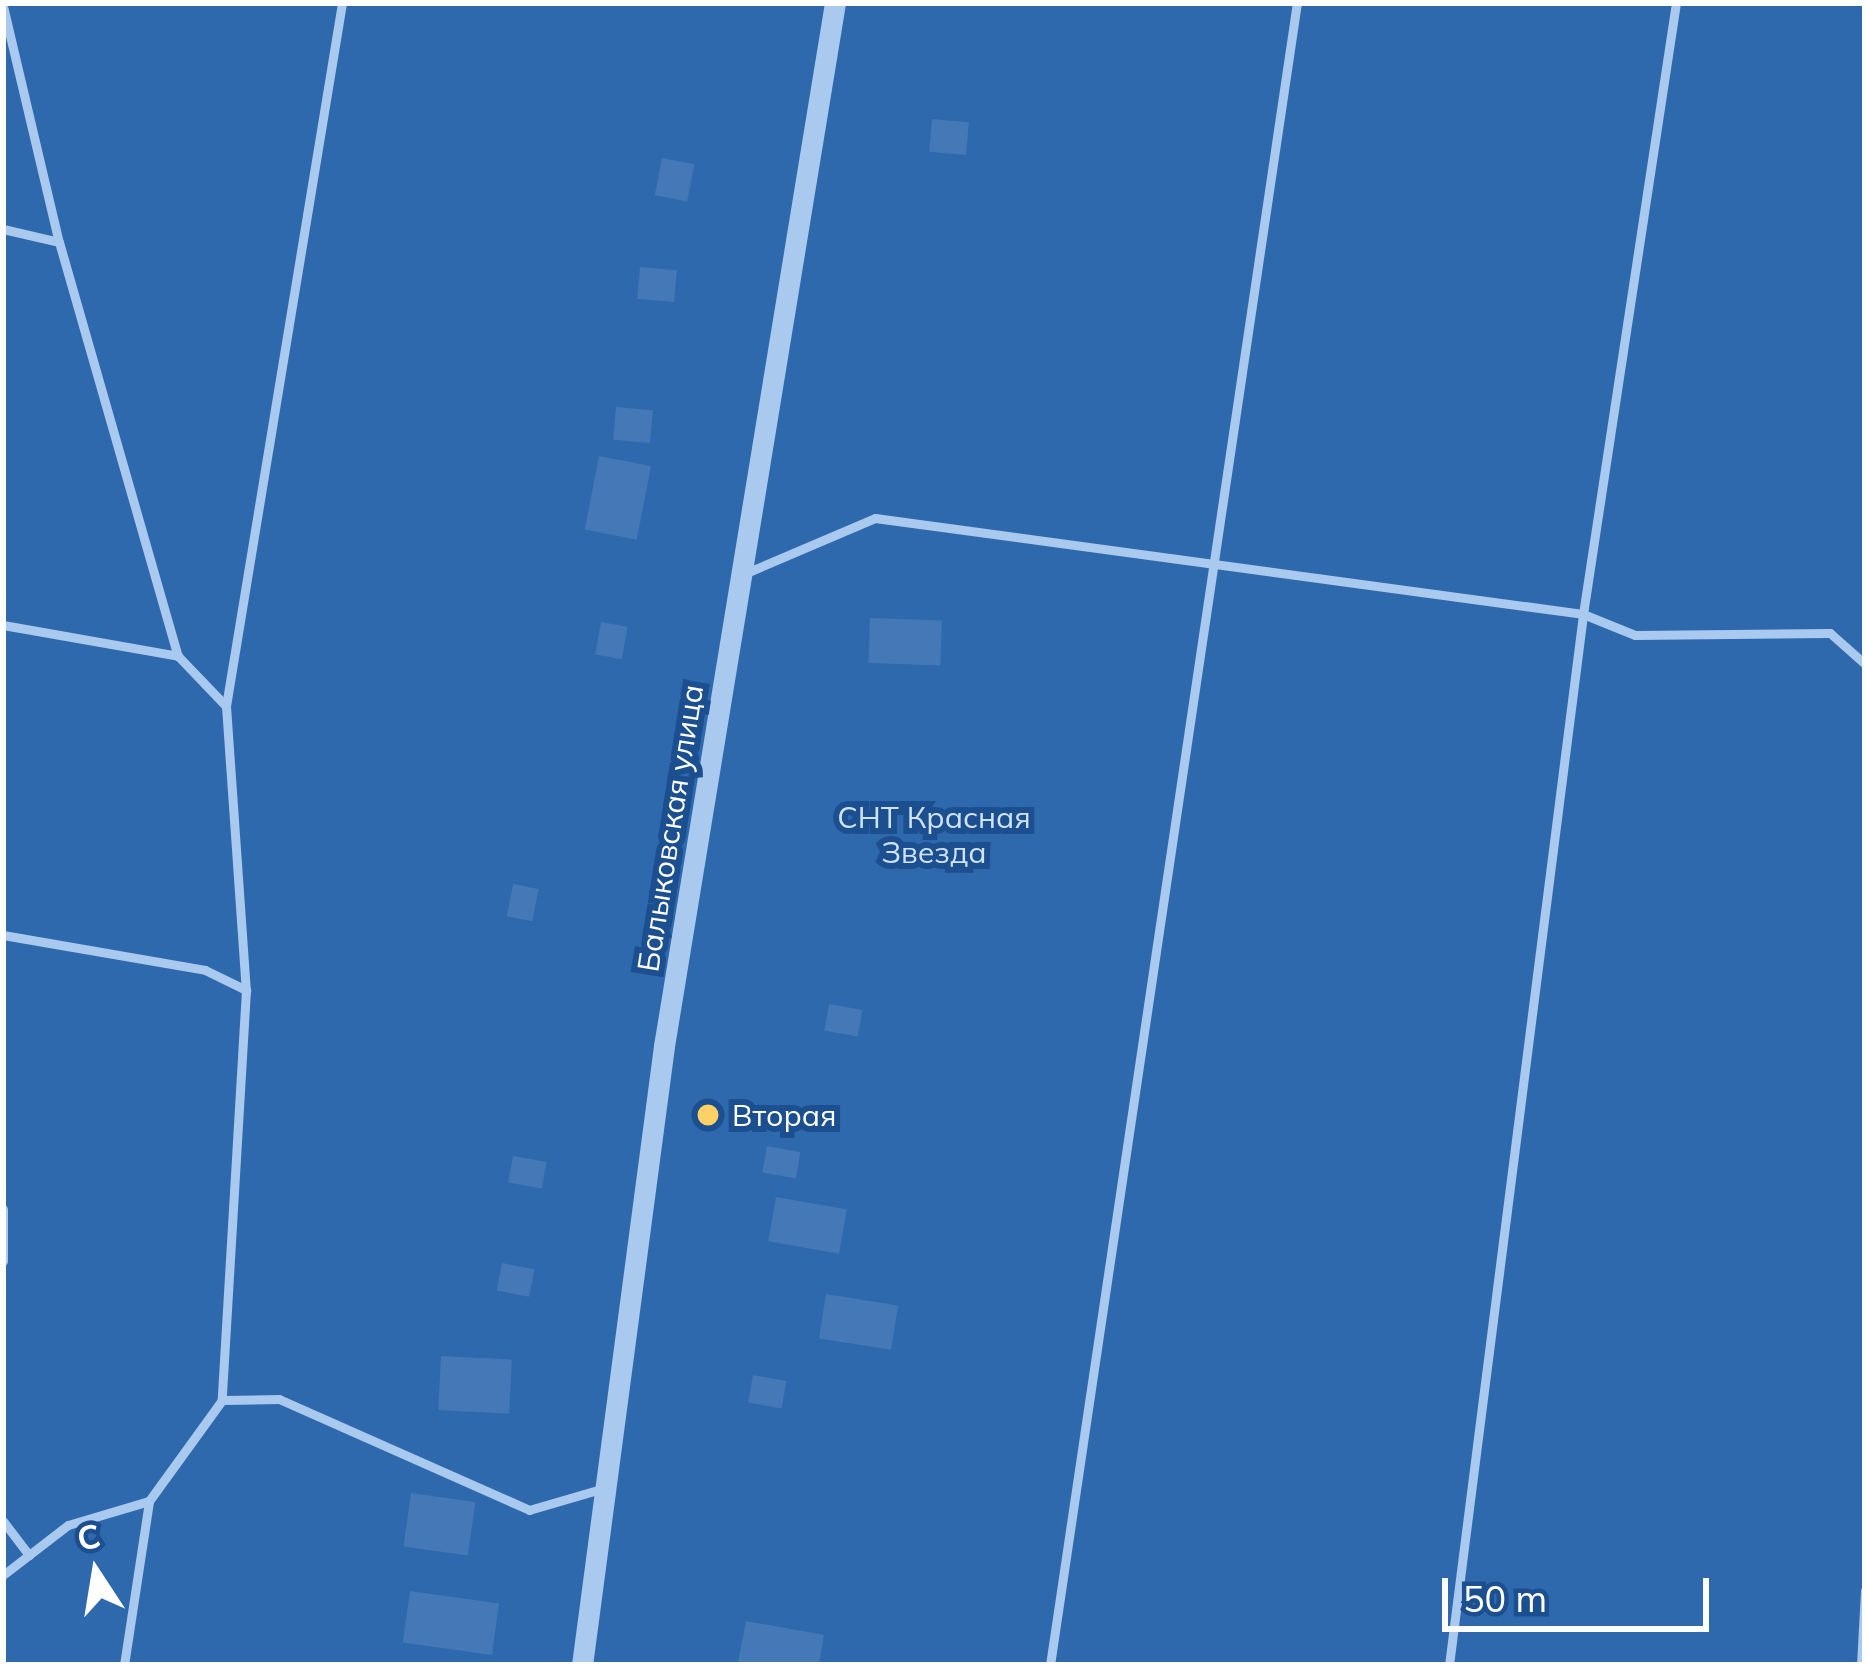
<!DOCTYPE html>
<html>
<head>
<meta charset="utf-8">
<style>
  body { margin:0 }
  #map { position:relative; width:1868px; height:1668px; overflow:hidden; background:#1b4f8f; font-family:Mulish,sans-serif }
  div>[style] { position:absolute }
  .green>* { inset:0; background:#2e69ad; transform-origin:0 0 }
  .building>* { inset:0; background:#4478b7; transform-origin:0 0 }
  .service>* { height:9px; margin:-4.5px; padding:0 4.5px; transform-origin:4.5px; border-radius:4.5px; background:#a9c9ee }
  .tertiary>* { height:21px; margin:-10.5px; padding:0 10.5px; transform-origin:10.5px; border-radius:10.5px; background:#a9c9ee }
  .dots>* { width:33px; height:33px; translate:-50% -50%; box-sizing:border-box; border:6px solid #1b4f8f; border-radius:50% }
  span { translate:-50% -50%; white-space:nowrap; text-align:center; line-height:1.15; -webkit-text-stroke:12px #1b4f8f; paint-order:stroke }
  .park-label { font-size:30px; color:#cfe3fa }
  .street-label { font-size:30px; color:#fff }
  .poi-label { font-size:30px; color:#fff }
  .left { translate:0 -50%; text-align:left }
  .frame { position:absolute; inset:0; border:6px solid #fff; pointer-events:none }
  .north { position:absolute; left:36px; top:1512px; width:120px; height:120px; -webkit-text-stroke:9px #1b4f8f; paint-order:stroke; rotate:348deg; font-size:33px; font-weight:700; line-height:48px; text-align:center; color:#fff }
  .north::after { content:''; display:block; margin:auto; width:42px; height:54px; background:#fff; clip-path:polygon(50% 0,100% 100%,50% 72%,0 100%) }
  .scale { position:absolute; left:1442px; top:1578px; width:267px; height:54px; box-sizing:border-box; border:6px solid #fff; border-top:0; padding-left:15px; font-size:36px; line-height:42px; white-space:nowrap; color:#fff; -webkit-text-stroke:9px #1b4f8f; paint-order:stroke }
</style>
</head>
<body>
<div id="map">
  <div class="green">
    <div style="left:3px;top:3px;width:1862px;height:1662px"></div>
  </div>
  <div class="building">
    <div style="left:932px;top:119px;width:37px;height:33px;rotate:5deg"></div>
    <div style="left:662px;top:158px;width:33px;height:38px;rotate:11deg"></div>
    <div style="left:640px;top:267px;width:37px;height:32px;rotate:5deg"></div>
    <div style="left:616px;top:407px;width:37px;height:33px;rotate:5deg"></div>
    <div style="left:599px;top:456px;width:53px;height:75px;rotate:11deg"></div>
    <div style="left:870px;top:618px;width:72px;height:45px;rotate:2deg"></div>
    <div style="left:601px;top:622px;width:27px;height:33px;rotate:10deg"></div>
    <div style="left:513px;top:884px;width:26px;height:33px;rotate:11deg"></div>
    <div style="left:829px;top:1004px;width:34px;height:27px;rotate:10deg"></div>
    <div style="left:767px;top:1146px;width:34px;height:27px;rotate:10deg"></div>
    <div style="left:513px;top:1156px;width:34px;height:27px;rotate:10deg"></div>
    <div style="left:776px;top:1197px;width:72px;height:45px;rotate:10deg"></div>
    <div style="left:502px;top:1263px;width:33px;height:28px;rotate:11deg"></div>
    <div style="left:826px;top:1294px;width:73px;height:45px;rotate:9deg"></div>
    <div style="left:441px;top:1356px;width:71px;height:54px;rotate:3deg"></div>
    <div style="left:753px;top:1375px;width:34px;height:28px;rotate:10deg"></div>
    <div style="left:411px;top:1493px;width:65px;height:54px;rotate:8deg"></div>
    <div style="left:410px;top:1591px;width:90px;height:52px;rotate:8deg"></div>
    <div style="clip-path:polygon(746px 1621px,824px 1635px,819px 1665px,738px 1662px)"></div>
  </div>
  <div class="service">
    <div style="left:3px;top:6px;width:243px;rotate:76.7deg"></div>
    <div style="left:59px;top:242px;width:431px;rotate:74deg"></div>
    <div style="left:3px;top:229px;width:57px;rotate:13.1deg"></div>
    <div style="left:746px;top:573px;width:140px;rotate:-23.1deg"></div>
    <div style="left:875px;top:518px;width:714px;rotate:7.72deg"></div>
    <div style="left:1583px;top:614px;width:56px;rotate:22deg"></div>
    <div style="left:1635px;top:635px;width:195px;rotate:-0.6deg"></div>
    <div style="left:1830px;top:633px;width:47px;rotate:41.5deg"></div>
    <div style="left:3px;top:625px;width:178px;rotate:10deg"></div>
    <div style="left:178px;top:656px;width:69px;rotate:46.2deg"></div>
    <div style="left:226px;top:706px;width:285px;rotate:86deg"></div>
    <div style="left:226px;top:706px;width:713px;rotate:-80.63deg"></div>
    <div style="left:3px;top:935px;width:205px;rotate:9.8deg"></div>
    <div style="left:205px;top:970px;width:46px;rotate:26deg"></div>
    <div style="left:246px;top:990px;width:411px;rotate:93.4deg"></div>
    <div style="left:3px;top:1209px;width:52px;rotate:90deg"></div>
    <div style="left:3px;top:1521px;width:43px;rotate:52.6deg"></div>
    <div style="left:3px;top:1575px;width:82px;rotate:-37.6deg"></div>
    <div style="left:68px;top:1525px;width:84px;rotate:-16.5deg"></div>
    <div style="left:124px;top:1665px;width:166px;rotate:-81.3deg"></div>
    <div style="left:149px;top:1501px;width:125px;rotate:-54.1deg"></div>
    <div style="left:222px;top:1400px;width:57px;rotate:-1deg"></div>
    <div style="left:279px;top:1399px;width:274px;rotate:23.9deg"></div>
    <div style="left:529px;top:1510px;width:75px;rotate:-16.3deg"></div>
    <div style="left:1050px;top:1665px;width:1680px;rotate:-81.55deg"></div>
    <div style="left:1449px;top:1665px;width:1060px;rotate:-82.73deg"></div>
    <div style="left:1583px;top:614px;width:618px;rotate:-81.35deg"></div>
    <div style="left:1861px;top:1665px;width:75px;rotate:-86.9deg"></div>
  </div>
  <div class="tertiary">
    <div style="left:582px;top:1665px;width:624px;rotate:-82.45deg"></div>
    <div style="left:664px;top:1046px;width:1057px;rotate:-80.69deg"></div>
  </div>
  <div class="dots">
    <div style="left:708px;top:1115px;background:#ffd166"></div>
  </div>
  <div class="park-label">
    <span style="left:934px;top:834px">СНТ Красная<br>Звезда</span>
  </div>
  <div class="street-label">
    <span style="left:670px;top:828px;rotate:-81deg">Балыковская улица</span>
  </div>
  <div class="poi-label">
    <span class="left" style="left:732px;top:1115px">Вторая</span>
  </div>
  <div class="frame"></div>
  <div class="north">С</div>
  <div class="scale">50 m</div>
</div>
</body>
</html>
